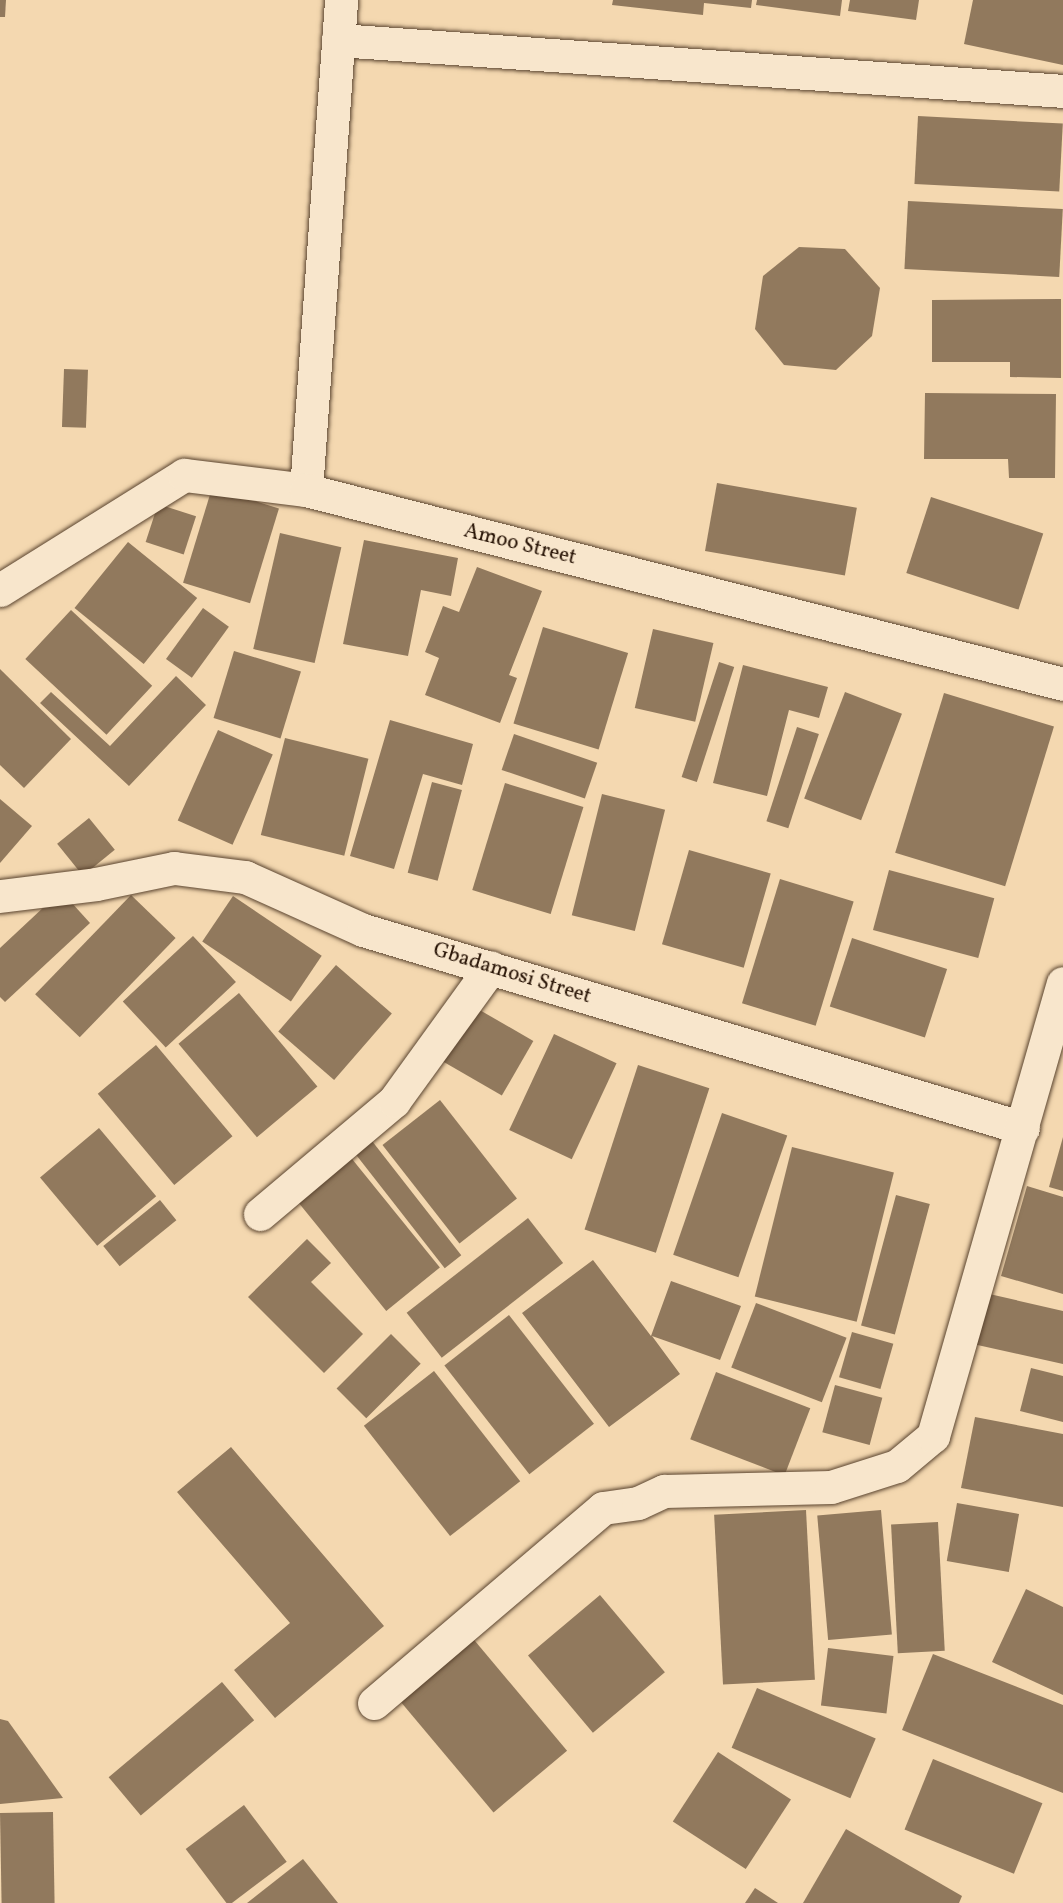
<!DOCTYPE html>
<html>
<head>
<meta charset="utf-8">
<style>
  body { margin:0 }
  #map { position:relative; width:1063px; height:1903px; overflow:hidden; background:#f4d8b0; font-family:Vollkorn,serif }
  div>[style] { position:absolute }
  .building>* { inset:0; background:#91795d; transform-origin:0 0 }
  .roads { filter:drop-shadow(0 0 2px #5a442f) drop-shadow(0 0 2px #5a442f) }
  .street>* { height:33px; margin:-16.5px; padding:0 16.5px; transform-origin:16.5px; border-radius:16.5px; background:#f8e6cc }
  span { translate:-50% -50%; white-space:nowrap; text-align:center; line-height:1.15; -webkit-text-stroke:5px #f8e6cc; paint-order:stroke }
  .street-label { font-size:21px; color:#261204 }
</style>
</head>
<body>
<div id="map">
  <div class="building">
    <div style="clip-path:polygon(0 0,6px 0,5px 17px,0 17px)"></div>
    <div style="clip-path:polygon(613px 0,752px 0,751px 8px,704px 3px,703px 15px,612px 5px)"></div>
    <div style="clip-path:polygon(757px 0,842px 0,840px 16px,756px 5px)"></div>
    <div style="clip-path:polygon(850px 0,919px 0,916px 20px,848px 11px)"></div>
    <div style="clip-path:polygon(973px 0,1063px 0,1063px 65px,964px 44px)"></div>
    <div style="left:918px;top:116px;width:145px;height:68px;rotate:3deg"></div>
    <div style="left:908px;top:201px;width:155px;height:68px;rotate:3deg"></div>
    <div style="clip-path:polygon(799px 247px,845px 249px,880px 288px,872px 336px,836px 370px,784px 365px,755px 329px,763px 276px)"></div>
    <div style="clip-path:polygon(1061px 299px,1061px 378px,1010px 377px,1010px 362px,932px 362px,932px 300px)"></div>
    <div style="left:64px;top:369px;width:24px;height:58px;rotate:2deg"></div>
    <div style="clip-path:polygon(925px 393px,1056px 394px,1055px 478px,1009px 478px,1008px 459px,924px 459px)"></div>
    <div style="left:717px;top:483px;width:142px;height:69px;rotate:10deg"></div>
    <div style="left:212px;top:488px;width:70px;height:99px;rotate:17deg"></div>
    <div style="left:931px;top:497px;width:118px;height:80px;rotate:18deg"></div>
    <div style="left:158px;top:504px;width:40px;height:40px;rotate:18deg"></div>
    <div style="left:280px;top:533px;width:63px;height:119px;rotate:13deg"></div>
    <div style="clip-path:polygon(364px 540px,458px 558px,451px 596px,421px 590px,408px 656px,343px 644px)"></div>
    <div style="left:128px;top:542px;width:89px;height:85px;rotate:39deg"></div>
    <div style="clip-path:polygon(477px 567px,542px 591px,509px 675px,517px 678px,500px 723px,425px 695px,439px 658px,425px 652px,443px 606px,459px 612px)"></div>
    <div style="left:203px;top:608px;width:32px;height:63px;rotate:36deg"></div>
    <div style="left:71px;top:610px;width:111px;height:67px;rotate:43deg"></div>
    <div style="left:543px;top:627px;width:89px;height:101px;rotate:17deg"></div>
    <div style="left:653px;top:629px;width:62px;height:81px;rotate:13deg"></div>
    <div style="left:234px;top:651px;width:70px;height:70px;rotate:17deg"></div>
    <div style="left:719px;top:662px;width:16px;height:121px;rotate:18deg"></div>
    <div style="clip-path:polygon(743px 665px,828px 687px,819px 718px,789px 710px,767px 796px,713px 783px)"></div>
    <div style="clip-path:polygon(0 669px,71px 739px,24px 788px,0 765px)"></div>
    <div style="clip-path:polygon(176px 676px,206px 705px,129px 786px,40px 703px,51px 692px,110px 746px)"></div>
    <div style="left:845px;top:692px;width:61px;height:114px;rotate:21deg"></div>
    <div style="left:944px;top:693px;width:115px;height:167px;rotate:17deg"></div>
    <div style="clip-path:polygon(390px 720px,473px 744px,462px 785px,423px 774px,394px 869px,350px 856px)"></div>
    <div style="left:797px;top:727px;width:23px;height:99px;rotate:18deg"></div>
    <div style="left:218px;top:730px;width:60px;height:99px;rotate:24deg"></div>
    <div style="left:514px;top:734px;width:88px;height:38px;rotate:19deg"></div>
    <div style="left:285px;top:738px;width:86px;height:100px;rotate:14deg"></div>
    <div style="left:432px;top:782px;width:31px;height:94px;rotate:15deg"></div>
    <div style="left:505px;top:783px;width:82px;height:112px;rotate:17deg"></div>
    <div style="left:602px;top:794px;width:65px;height:125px;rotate:14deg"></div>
    <div style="clip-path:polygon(0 799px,32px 826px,0 863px)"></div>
    <div style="left:89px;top:818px;width:41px;height:41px;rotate:51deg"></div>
    <div style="left:689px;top:850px;width:85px;height:98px;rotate:16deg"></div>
    <div style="left:889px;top:870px;width:109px;height:62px;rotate:15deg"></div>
    <div style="left:780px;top:879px;width:77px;height:130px;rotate:17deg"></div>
    <div style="clip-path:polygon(61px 891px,90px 923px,5px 1002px,0 997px,0 948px)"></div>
    <div style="left:131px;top:895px;width:62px;height:138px;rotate:44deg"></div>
    <div style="left:233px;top:896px;width:107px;height:55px;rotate:34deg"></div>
    <div style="left:193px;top:936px;width:63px;height:96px;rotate:47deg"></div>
    <div style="left:852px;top:938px;width:100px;height:72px;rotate:18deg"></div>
    <div style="left:336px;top:965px;width:74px;height:88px;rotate:41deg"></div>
    <div style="left:239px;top:993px;width:122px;height:79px;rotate:50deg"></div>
    <div style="left:471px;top:1005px;width:72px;height:63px;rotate:30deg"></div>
    <div style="left:554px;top:1034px;width:69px;height:106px;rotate:25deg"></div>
    <div style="left:156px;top:1045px;width:119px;height:76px;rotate:50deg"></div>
    <div style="left:638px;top:1065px;width:75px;height:173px;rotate:18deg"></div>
    <div style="left:440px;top:1100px;width:125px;height:73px;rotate:52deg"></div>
    <div style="left:722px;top:1113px;width:69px;height:150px;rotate:19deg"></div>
    <div style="left:99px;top:1128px;width:89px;height:77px;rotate:50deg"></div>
    <div style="clip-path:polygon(1063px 1137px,1063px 1191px,1049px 1187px)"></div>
    <div style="left:372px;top:1141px;width:145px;height:21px;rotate:52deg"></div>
    <div style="left:792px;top:1147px;width:105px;height:154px;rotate:14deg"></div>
    <div style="left:348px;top:1154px;width:146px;height:69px;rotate:51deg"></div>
    <div style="clip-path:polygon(1027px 1186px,1063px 1197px,1063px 1294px,1001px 1276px)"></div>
    <div style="left:896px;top:1195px;width:35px;height:135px;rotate:15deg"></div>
    <div style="left:160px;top:1200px;width:26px;height:73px;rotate:51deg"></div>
    <div style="left:528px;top:1218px;width:57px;height:154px;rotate:52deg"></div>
    <div style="clip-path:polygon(307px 1239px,331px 1263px,311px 1282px,363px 1334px,324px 1373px,248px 1297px)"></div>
    <div style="clip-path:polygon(593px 1260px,651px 1336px,671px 1281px,741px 1306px,720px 1360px,652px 1336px,680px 1374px,609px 1427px,522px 1313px)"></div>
    <div style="clip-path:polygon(985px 1293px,1063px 1311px,1063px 1364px,973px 1344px)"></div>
    <div style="left:756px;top:1303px;width:97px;height:69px;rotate:21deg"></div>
    <div style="left:509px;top:1315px;width:138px;height:82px;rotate:52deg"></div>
    <div style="left:852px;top:1332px;width:43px;height:47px;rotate:16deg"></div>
    <div style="left:391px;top:1334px;width:42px;height:77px;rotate:45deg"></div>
    <div style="clip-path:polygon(1031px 1368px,1063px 1376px,1063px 1422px,1020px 1411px)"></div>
    <div style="left:434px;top:1371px;width:140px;height:89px;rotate:52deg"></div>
    <div style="left:716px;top:1372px;width:101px;height:72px;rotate:21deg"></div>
    <div style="left:835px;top:1385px;width:49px;height:49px;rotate:15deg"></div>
    <div style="clip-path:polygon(975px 1417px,1063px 1434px,1063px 1507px,961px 1488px)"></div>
    <div style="clip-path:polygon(231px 1447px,384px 1626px,275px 1718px,234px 1670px,290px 1623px,177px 1492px)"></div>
    <div style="left:957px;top:1503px;width:63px;height:59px;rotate:10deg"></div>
    <div style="left:806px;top:1510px;width:170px;height:92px;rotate:87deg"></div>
    <div style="left:881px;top:1510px;width:125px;height:64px;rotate:85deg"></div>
    <div style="left:938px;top:1522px;width:129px;height:47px;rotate:87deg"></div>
    <div style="clip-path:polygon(1026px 1589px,1063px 1607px,1063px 1695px,992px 1662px)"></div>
    <div style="left:600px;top:1595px;width:101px;height:94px;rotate:50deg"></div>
    <div style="left:470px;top:1635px;width:151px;height:96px;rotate:50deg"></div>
    <div style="left:828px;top:1648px;width:66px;height:58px;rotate:7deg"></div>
    <div style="clip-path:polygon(933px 1654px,1063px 1705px,1063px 1793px,902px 1730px)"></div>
    <div style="left:222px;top:1682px;width:50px;height:148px;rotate:50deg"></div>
    <div style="left:757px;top:1688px;width:129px;height:65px;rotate:23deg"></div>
    <div style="clip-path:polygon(0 1719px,8px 1721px,63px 1798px,0 1804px)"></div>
    <div style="left:718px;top:1752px;width:87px;height:83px;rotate:33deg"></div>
    <div style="left:933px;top:1759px;width:118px;height:76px;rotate:22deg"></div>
    <div style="left:244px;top:1805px;width:71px;height:73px;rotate:53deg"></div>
    <div style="left:53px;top:1812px;width:91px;height:53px;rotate:89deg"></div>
    <div style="clip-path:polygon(846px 1829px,962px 1896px,959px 1903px,803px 1903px)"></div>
    <div style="clip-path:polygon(303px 1859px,338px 1903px,247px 1903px)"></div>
    <div style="clip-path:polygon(755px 1888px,778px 1903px,745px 1903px)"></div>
  </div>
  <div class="roads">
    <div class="street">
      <div style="left:338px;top:40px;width:727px;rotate:4.02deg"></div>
      <div style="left:306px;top:490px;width:491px;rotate:-85.9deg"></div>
      <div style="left:0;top:590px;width:217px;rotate:-32deg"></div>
      <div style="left:184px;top:475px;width:123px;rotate:7deg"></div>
      <div style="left:306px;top:490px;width:781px;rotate:14.37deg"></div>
      <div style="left:0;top:896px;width:97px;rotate:-7.1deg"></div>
      <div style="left:96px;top:884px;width:80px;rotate:-11.6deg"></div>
      <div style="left:174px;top:868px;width:72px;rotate:7.2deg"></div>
      <div style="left:245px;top:877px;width:129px;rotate:24.2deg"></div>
      <div style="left:363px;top:930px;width:689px;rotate:16.7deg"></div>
      <div style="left:260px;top:1214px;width:175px;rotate:-40.1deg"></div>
      <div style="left:394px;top:1101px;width:165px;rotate:-54.1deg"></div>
      <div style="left:374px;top:1703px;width:301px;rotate:-40.4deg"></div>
      <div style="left:603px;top:1508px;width:35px;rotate:-8deg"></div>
      <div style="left:638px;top:1503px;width:29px;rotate:-25deg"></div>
      <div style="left:664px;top:1491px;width:167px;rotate:-1.4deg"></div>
      <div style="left:831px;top:1487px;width:69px;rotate:-17.7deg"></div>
      <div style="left:897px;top:1466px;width:47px;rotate:-39.8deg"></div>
      <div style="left:933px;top:1436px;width:471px;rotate:-74deg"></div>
    </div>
  </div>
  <div class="street-label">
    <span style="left:520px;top:545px;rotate:14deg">Amoo Street</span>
    <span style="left:512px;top:974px;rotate:17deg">Gbadamosi Street</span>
  </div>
</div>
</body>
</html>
